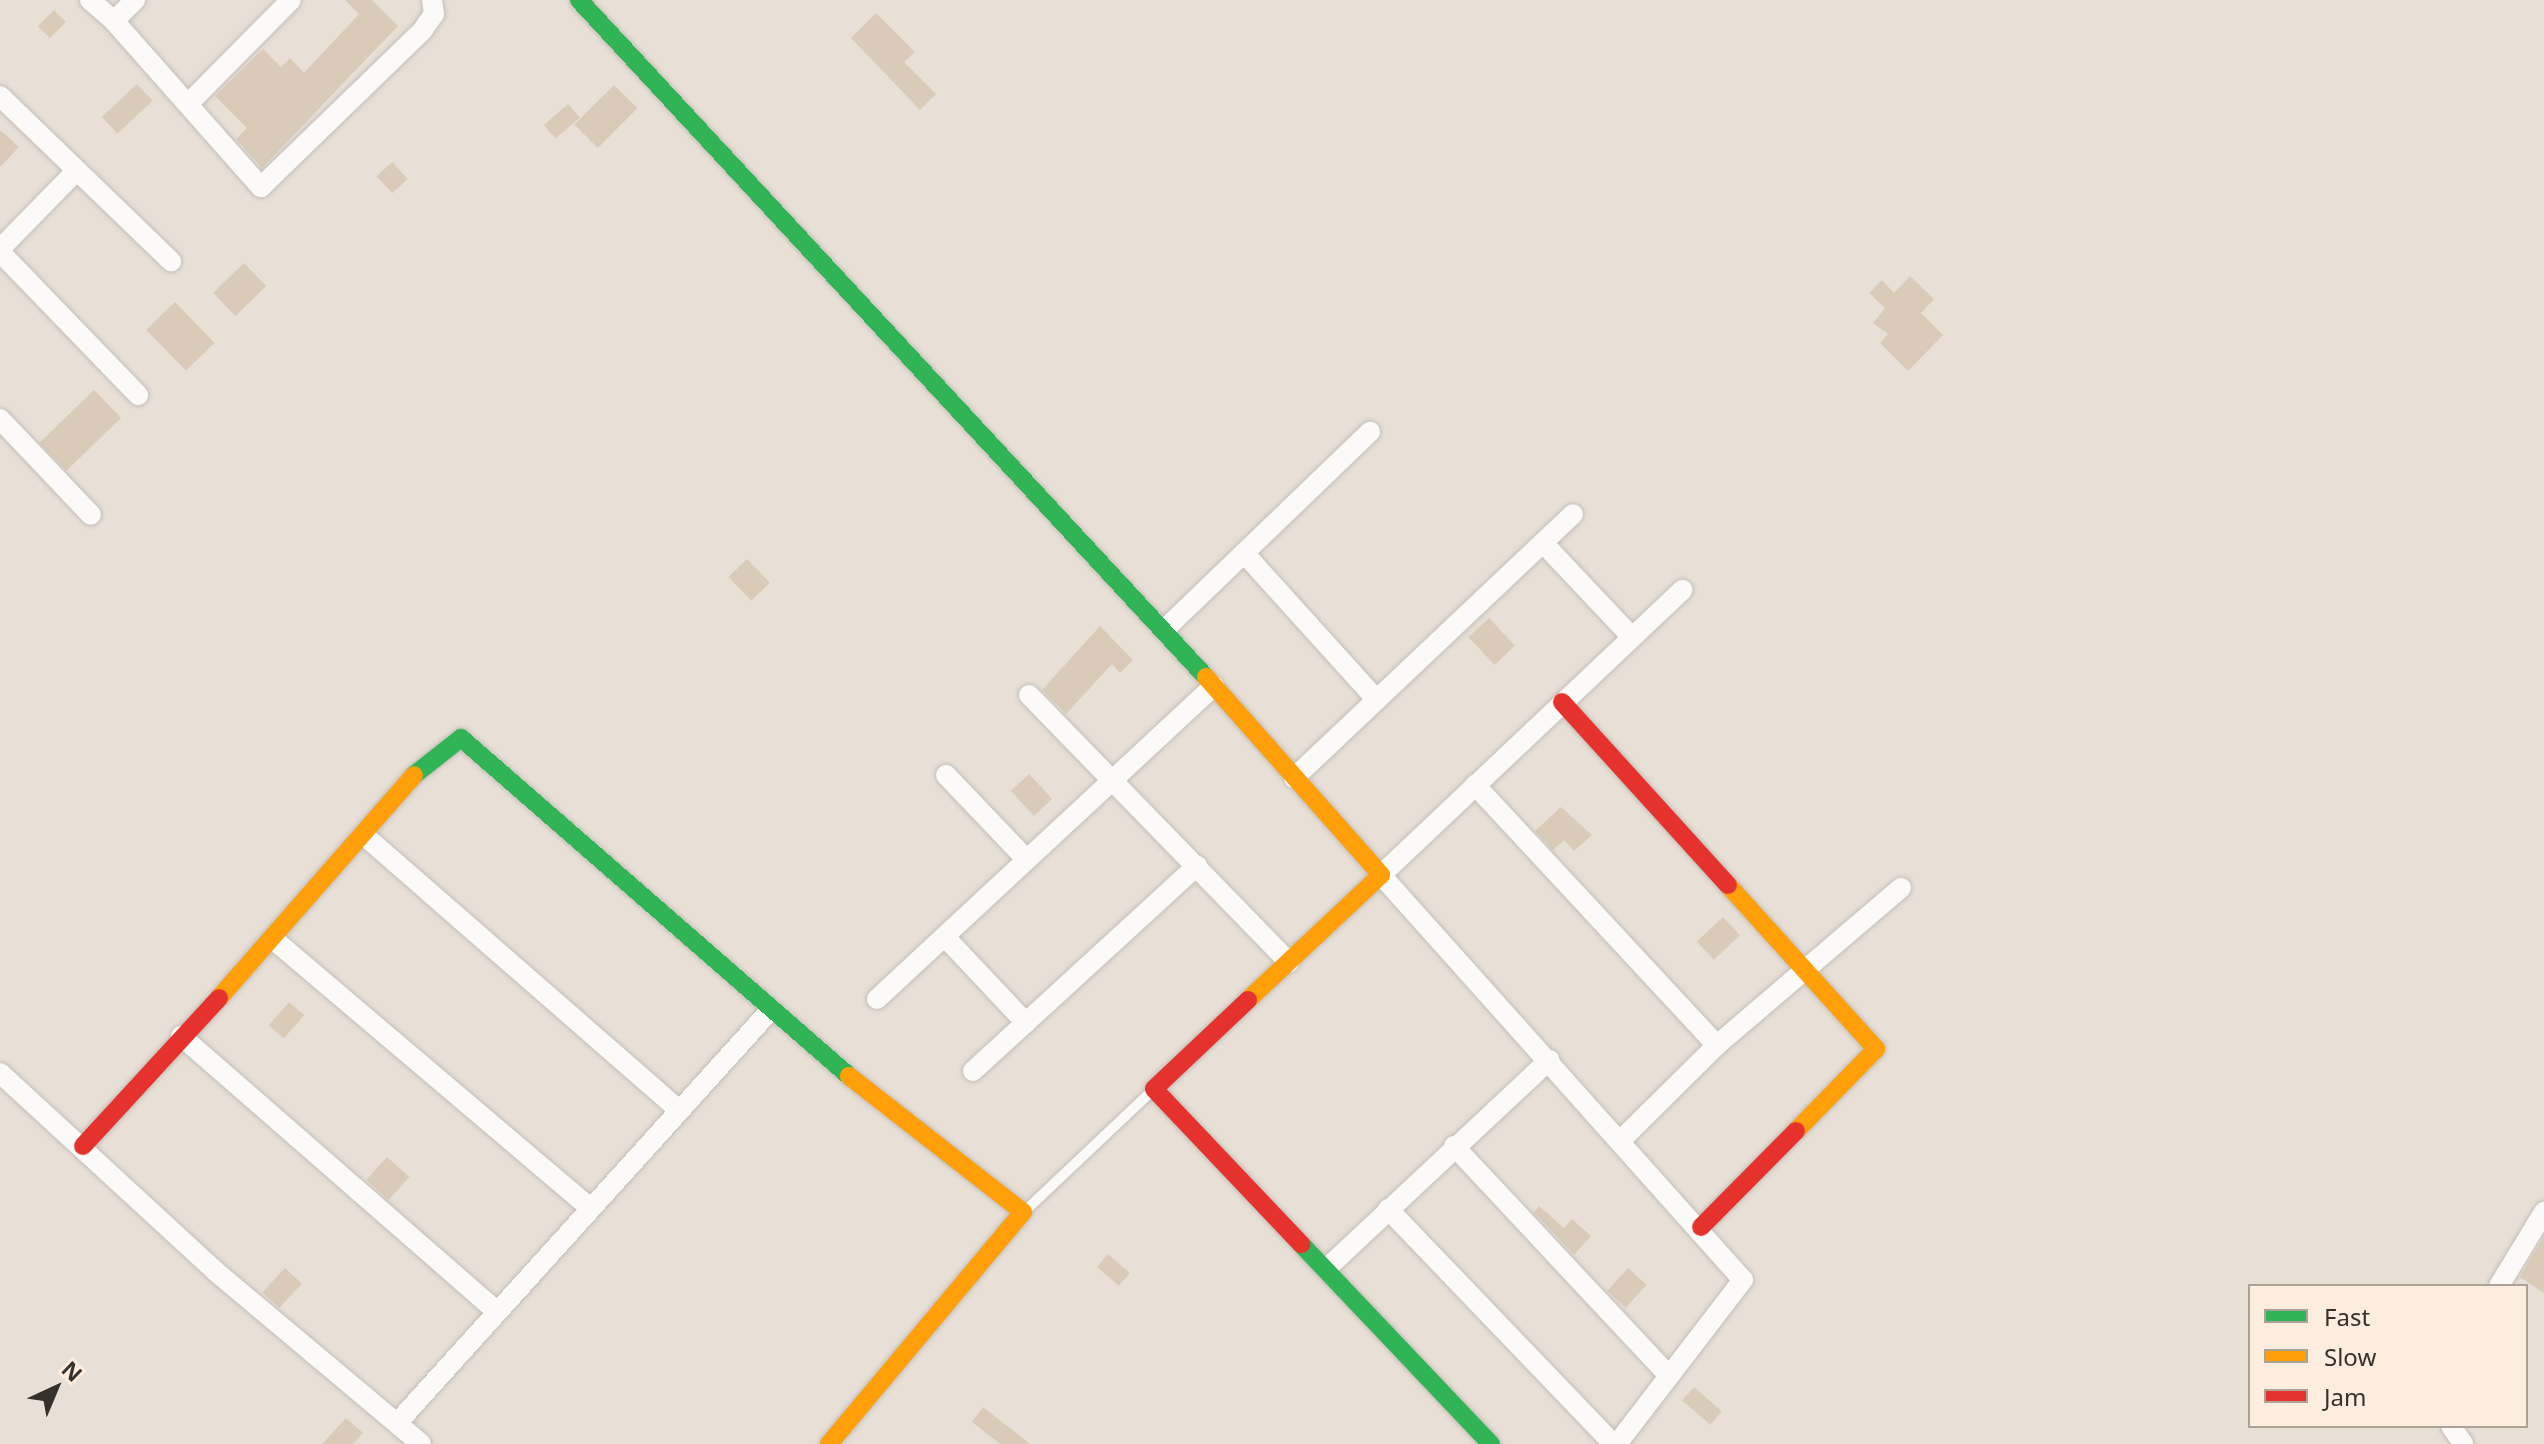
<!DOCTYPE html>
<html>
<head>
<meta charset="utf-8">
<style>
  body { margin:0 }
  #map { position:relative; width:2544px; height:1444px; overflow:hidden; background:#e8e0d7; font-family:"Noto Sans",sans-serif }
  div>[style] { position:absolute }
  .building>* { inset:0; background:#dacbb9; transform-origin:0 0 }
  .roads { filter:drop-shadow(0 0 2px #c3beb7) drop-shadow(0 0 2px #c3beb7) }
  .lane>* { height:10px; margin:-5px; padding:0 5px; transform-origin:5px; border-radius:5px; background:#fcfaf9 }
  .street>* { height:20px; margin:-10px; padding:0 10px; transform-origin:10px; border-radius:10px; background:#fcfaf9 }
  .fast>* { height:18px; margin:-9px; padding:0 9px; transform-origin:9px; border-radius:9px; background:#30b455 }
  .slow>* { height:18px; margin:-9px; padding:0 9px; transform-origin:9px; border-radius:9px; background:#ff9f0a }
  .jam>* { height:18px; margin:-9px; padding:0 9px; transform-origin:9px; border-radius:9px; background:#e5322d }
  span { translate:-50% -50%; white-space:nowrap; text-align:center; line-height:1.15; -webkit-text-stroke:6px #fcedde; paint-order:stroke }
  .legend { position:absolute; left:2248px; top:1284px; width:280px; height:144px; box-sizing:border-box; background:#fcedde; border:2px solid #ada296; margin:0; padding:10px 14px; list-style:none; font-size:24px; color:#36312b }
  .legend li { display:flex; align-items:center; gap:16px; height:40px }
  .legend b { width:40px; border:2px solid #ada296 }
  .north { position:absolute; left:16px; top:1348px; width:80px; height:80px; -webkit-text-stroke:6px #fcedde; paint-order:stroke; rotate:44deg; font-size:22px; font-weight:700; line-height:32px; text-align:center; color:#36312b }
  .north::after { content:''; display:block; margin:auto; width:28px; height:36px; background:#36312b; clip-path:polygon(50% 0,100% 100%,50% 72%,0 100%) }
</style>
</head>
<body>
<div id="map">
  <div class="building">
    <div style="clip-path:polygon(345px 0,372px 0,398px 26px,262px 168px,236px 139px,247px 128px,215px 96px,263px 49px,281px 67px,290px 58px,304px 73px,359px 14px)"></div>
    <div style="left:54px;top:10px;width:17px;height:23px;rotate:45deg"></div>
    <div style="clip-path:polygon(876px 13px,915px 52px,904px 62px,936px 94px,920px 110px,851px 38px)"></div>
    <div style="left:137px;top:84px;width:23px;height:48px;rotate:47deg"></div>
    <div style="left:614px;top:85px;width:33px;height:56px;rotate:45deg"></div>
    <div style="left:568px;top:104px;width:18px;height:32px;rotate:49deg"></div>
    <div style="clip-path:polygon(0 130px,19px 147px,0 167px)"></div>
    <div style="left:392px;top:162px;width:23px;height:21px;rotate:47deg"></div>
    <div style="left:244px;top:263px;width:32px;height:43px;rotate:46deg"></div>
    <div style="clip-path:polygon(1910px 276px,1934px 299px,1921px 313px,1943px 335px,1908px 371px,1880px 343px,1888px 334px,1873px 323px,1885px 308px,1869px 293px,1882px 280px,1894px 293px)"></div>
    <div style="left:175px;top:302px;width:57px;height:40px;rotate:46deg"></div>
    <div style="left:94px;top:390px;width:39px;height:76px;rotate:46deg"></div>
    <div style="left:747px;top:559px;width:33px;height:26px;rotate:46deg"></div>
    <div style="left:1489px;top:618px;width:38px;height:28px;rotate:47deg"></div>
    <div style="clip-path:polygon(1100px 626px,1133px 660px,1120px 673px,1112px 664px,1066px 714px,1042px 690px)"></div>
    <div style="left:1029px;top:774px;width:34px;height:25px;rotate:47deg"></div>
    <div style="clip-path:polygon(1561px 807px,1592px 835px,1574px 851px,1564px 840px,1553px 850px,1535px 831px)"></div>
    <div style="left:1723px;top:917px;width:25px;height:36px;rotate:47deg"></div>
    <div style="left:289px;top:1002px;width:20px;height:31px;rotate:41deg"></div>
    <div style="left:387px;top:1157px;width:30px;height:31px;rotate:42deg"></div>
    <div style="clip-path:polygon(1539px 1206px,1564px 1228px,1572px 1219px,1591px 1236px,1574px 1255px,1534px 1212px)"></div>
    <div style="clip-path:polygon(2544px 1237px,2544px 1293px,2520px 1277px)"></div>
    <div style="left:1108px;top:1254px;width:29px;height:17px;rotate:41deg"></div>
    <div style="left:285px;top:1268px;width:23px;height:33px;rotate:43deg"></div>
    <div style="left:1628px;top:1268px;width:25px;height:31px;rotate:42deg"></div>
    <div style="left:1694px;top:1387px;width:37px;height:18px;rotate:41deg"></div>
    <div style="clip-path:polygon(983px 1407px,1030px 1444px,1000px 1444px,972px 1422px)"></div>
    <div style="clip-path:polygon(346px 1418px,363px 1433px,353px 1444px,322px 1444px)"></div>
  </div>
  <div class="roads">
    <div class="lane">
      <div style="left:1025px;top:1211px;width:176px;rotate:-43.4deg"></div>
    </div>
    <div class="street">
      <div style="left:90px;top:0;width:32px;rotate:41deg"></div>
      <div style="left:114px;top:21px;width:30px;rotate:-45deg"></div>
      <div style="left:114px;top:21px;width:222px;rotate:48.5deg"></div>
      <div style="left:261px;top:187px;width:224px;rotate:-44.1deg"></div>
      <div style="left:422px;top:31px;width:21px;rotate:-55deg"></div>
      <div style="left:434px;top:14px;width:14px;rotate:-98deg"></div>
      <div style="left:0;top:96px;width:238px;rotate:44deg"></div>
      <div style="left:191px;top:101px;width:142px;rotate:-45.3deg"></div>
      <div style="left:0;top:249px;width:110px;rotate:-45.7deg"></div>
      <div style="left:0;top:252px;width:199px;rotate:46deg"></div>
      <div style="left:0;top:419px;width:132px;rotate:46.5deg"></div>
      <div style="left:1543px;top:543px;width:128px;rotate:46.6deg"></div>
      <div style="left:1244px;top:553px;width:198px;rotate:47.9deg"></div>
      <div style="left:1164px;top:630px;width:286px;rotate:-43.9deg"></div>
      <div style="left:1029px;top:695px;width:373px;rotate:45.8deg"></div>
      <div style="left:946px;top:775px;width:117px;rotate:46.4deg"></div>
      <div style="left:1294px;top:778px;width:384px;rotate:-43.4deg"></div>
      <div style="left:1475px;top:785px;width:355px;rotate:47.1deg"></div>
      <div style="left:366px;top:837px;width:413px;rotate:41.1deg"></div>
      <div style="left:945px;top:937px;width:118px;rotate:46.7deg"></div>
      <div style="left:273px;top:939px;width:416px;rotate:40.3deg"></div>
      <div style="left:877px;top:999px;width:460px;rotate:-42.9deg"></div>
      <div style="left:181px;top:1036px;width:417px;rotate:41.1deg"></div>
      <div style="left:973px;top:1071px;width:304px;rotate:-42.5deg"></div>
      <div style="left:0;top:1073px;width:291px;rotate:42.6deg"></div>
      <div style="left:214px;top:1270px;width:270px;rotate:40deg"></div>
      <div style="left:1621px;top:1140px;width:135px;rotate:-44.7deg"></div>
      <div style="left:1717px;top:1045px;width:242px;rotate:-40.5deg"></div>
      <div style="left:1454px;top:1146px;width:312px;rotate:46.9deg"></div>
      <div style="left:1388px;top:1209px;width:325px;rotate:46.2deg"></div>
      <div style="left:1326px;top:1269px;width:306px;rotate:-43.1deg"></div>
      <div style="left:2499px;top:1286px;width:87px;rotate:-58.7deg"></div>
      <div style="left:398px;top:1422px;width:552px;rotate:-47.87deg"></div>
      <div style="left:2451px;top:1426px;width:22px;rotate:56deg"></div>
      <div style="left:1617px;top:1444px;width:207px;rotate:-52.5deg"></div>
      <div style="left:1743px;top:1280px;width:543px;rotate:-131.79deg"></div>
      <div style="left:1381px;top:875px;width:415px;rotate:-43.4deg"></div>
    </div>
    <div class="fast">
      <div style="left:579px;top:0;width:923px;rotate:47.2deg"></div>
      <div style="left:414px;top:775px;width:60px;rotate:-38.2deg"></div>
      <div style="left:461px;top:738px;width:515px;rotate:41.06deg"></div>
      <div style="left:1301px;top:1244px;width:276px;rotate:46.5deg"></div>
    </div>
    <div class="slow">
      <div style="left:1206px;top:677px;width:264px;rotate:48.5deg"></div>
      <div style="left:1381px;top:875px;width:183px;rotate:136.8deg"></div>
      <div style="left:1728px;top:885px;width:221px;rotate:47.9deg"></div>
      <div style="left:1876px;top:1049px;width:115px;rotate:134.3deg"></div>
      <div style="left:219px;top:998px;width:296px;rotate:-48.8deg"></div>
      <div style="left:829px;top:1444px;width:302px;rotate:-50.1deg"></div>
      <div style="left:1023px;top:1212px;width:221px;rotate:-142deg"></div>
    </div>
    <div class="jam">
      <div style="left:1562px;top:702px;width:247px;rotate:47.8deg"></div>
      <div style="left:1248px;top:1000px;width:129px;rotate:136.6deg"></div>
      <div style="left:1154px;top:1089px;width:214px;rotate:46.5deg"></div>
      <div style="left:83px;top:1146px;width:201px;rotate:-47.4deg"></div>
      <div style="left:1701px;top:1227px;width:135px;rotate:-45.3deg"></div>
    </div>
  </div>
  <ul class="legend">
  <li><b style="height:10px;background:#30b455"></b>Fast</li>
  <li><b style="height:10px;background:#ff9f0a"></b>Slow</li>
  <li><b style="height:10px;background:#e5322d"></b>Jam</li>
  </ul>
  <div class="north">N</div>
</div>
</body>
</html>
